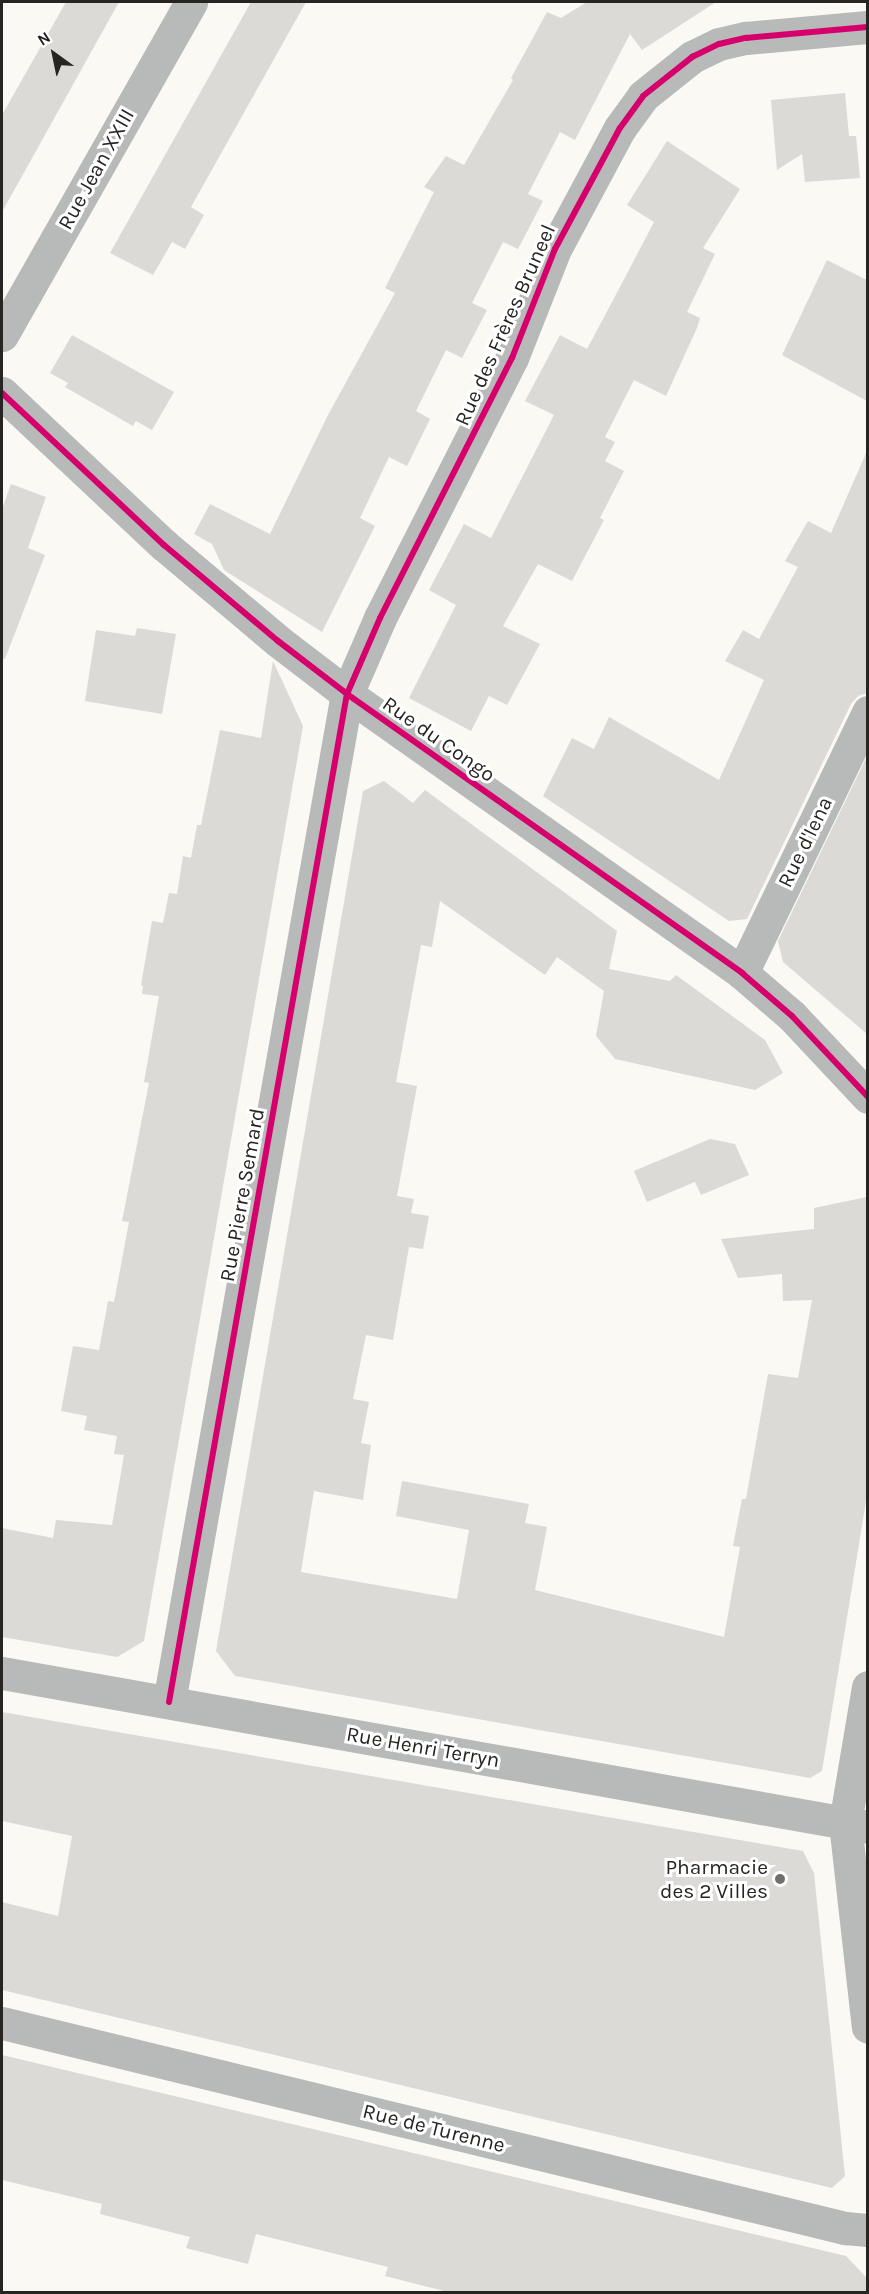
<!DOCTYPE html>
<html>
<head>
<meta charset="utf-8">
<style>
  body { margin:0 }
  #map { position:relative; width:869px; height:2294px; overflow:hidden; background:#faf9f4; font-family:Karla,sans-serif }
  div>[style] { position:absolute }
  .building>* { inset:0; background:#dbdad6 }
  .minor>* { height:33px; margin:-16.5px; padding:0 16.5px; transform-origin:16.5px; border-radius:16.5px; background:#b8baba }
  .tertiary>* { height:33px; margin:-16.5px; padding:0 16.5px; transform-origin:16.5px; border-radius:16.5px; background:#b8baba }
  .cycleway>* { height:6px; margin:-3px; padding:0 3px; transform-origin:3px; border-radius:3px; background:#d6006c }
  .dots>* { width:16px; height:16px; translate:-50% -50%; box-sizing:border-box; border:3px solid #fff; border-radius:50% }
  span { translate:-50% -50%; white-space:nowrap; text-align:center; line-height:1.15; -webkit-text-stroke:6px #fff; paint-order:stroke }
  .street-label { font-size:21px; color:#272522 }
  .poi-label { font-size:21px; color:#272522 }
  .right { translate:-100% -50%; text-align:right }
  .frame { position:absolute; inset:0; border:3px solid #272522; pointer-events:none }
  .north { position:absolute; left:24px; top:24px; width:60px; height:60px; -webkit-text-stroke:4px #fff; paint-order:stroke; rotate:327deg; font-size:16px; font-weight:700; line-height:24px; text-align:center; color:#272522 }
  .north::after { content:''; display:block; margin:auto; width:21px; height:27px; background:#272522; clip-path:polygon(50% 0,100% 100%,50% 72%,0 100%) }
</style>
</head>
<body>
<div id="map">
  <div class="building">
    <div style="clip-path:polygon(66px 2px,119px 2px,2px 212px,2px 115px)"></div>
    <div style="clip-path:polygon(251px 2px,306px 2px,191px 207px,204px 215px,185px 249px,172px 242px,153px 275px,110px 253px)"></div>
    <div style="clip-path:polygon(587px 2px,716px 2px,642px 50px,630px 34px,575px 140px,560px 132px,528px 194px,543px 201px,518px 249px,503px 242px,472px 303px,487px 310px,462px 358px,446px 350px,416px 411px,430px 419px,407px 466px,389px 457px,360px 518px,375px 526px,322px 632px,224px 570px,212px 544px,194px 534px,210px 504px,270px 534px,328px 415px,395px 293px,385px 288px,434px 192px,424px 187px,446px 156px,464px 165px,513px 80px,511px 78px,547px 12px,561px 18px)"></div>
    <div style="clip-path:polygon(845px 93px,849px 136px,856px 136px,860px 178px,805px 182px,802px 154px,777px 170px,771px 100px)"></div>
    <div style="clip-path:polygon(667px 141px,740px 189px,703px 248px,715px 254px,687px 312px,700px 318px,697px 328px,666px 396px,634px 380px,605px 437px,615px 442px,605px 461px,624px 471px,600px 518px,604px 520px,572px 581px,538px 564px,503px 626px,540px 644px,507px 705px,489px 696px,471px 731px,409px 698px,456px 605px,429px 590px,464px 524px,491px 538px,554px 415px,525px 401px,560px 335px,587px 349px,620px 287px,654px 222px,627px 205px)"></div>
    <div style="clip-path:polygon(827px 260px,867px 280px,867px 401px,782px 355px)"></div>
    <div style="clip-path:polygon(72px 335px,174px 392px,152px 430px,136px 421px,133px 426px,65px 387px,68px 383px,50px 373px)"></div>
    <div style="clip-path:polygon(867px 451px,867px 693px,858px 696px,851px 704px,747px 919px,729px 921px,543px 796px,572px 738px,594px 749px,609px 717px,719px 780px,764px 680px,725px 661px,743px 630px,759px 639px,798px 567px,785px 561px,808px 521px,831px 533px)"></div>
    <div style="clip-path:polygon(11px 484px,46px 497px,28px 548px,45px 555px,5px 659px,2px 658px,2px 509px)"></div>
    <div style="clip-path:polygon(137px 628px,176px 634px,162px 714px,85px 701px,96px 630px,135px 636px)"></div>
    <div style="clip-path:polygon(273px 661px,303px 726px,144px 1641px,117px 1657px,2px 1637px,2px 1528px,53px 1538px,56px 1520px,112px 1525px,124px 1455px,114px 1454px,117px 1436px,84px 1430px,87px 1416px,61px 1411px,73px 1346px,99px 1350px,108px 1301px,114px 1302px,129px 1222px,122px 1221px,149px 1083px,144px 1082px,159px 996px,142px 994px,143px 986px,141px 985px,152px 921px,163px 923px,169px 893px,177px 894px,183px 856px,191px 858px,197px 825px,201px 825px,220px 730px,261px 738px)"></div>
    <div style="clip-path:polygon(867px 756px,867px 1034px,783px 962px,778px 941px)"></div>
    <div style="clip-path:polygon(384px 781px,413px 803px,425px 790px,617px 931px,609px 969px,670px 981px,676px 975px,765px 1040px,783px 1073px,755px 1090px,615px 1059px,596px 1036px,604px 991px,557px 957px,545px 975px,440px 901px,432px 947px,421px 945px,396px 1082px,417px 1086px,397px 1196px,414px 1199px,411px 1213px,429px 1216px,423px 1249px,409px 1247px,393px 1340px,366px 1335px,353px 1399px,369px 1402px,361px 1443px,371px 1445px,363px 1500px,314px 1491px,301px 1572px,457px 1599px,469px 1530px,396px 1516px,402px 1481px,529px 1504px,525px 1523px,547px 1527px,535px 1590px,724px 1637px,740px 1547px,733px 1546px,742px 1499px,746px 1499px,768px 1374px,798px 1378px,812px 1300px,783px 1301px,782px 1274px,738px 1278px,721px 1239px,814px 1229px,814px 1208px,867px 1197px,867px 1495px,822px 1771px,810px 1778px,235px 1676px,216px 1651px,363px 791px)"></div>
    <div style="clip-path:polygon(710px 1139px,735px 1144px,749px 1175px,701px 1195px,695px 1182px,647px 1202px,634px 1171px)"></div>
    <div style="clip-path:polygon(2px 1712px,803px 1851px,814px 1873px,845px 2176px,832px 2188px,2px 1990px,2px 1902px,58px 1916px,72px 1836px,2px 1821px)"></div>
    <div style="clip-path:polygon(2px 2055px,846px 2256px,867px 2278px,867px 2292px,448px 2292px,385px 2276px,388px 2267px,256px 2234px,248px 2264px,186px 2248px,190px 2237px,100px 2214px,102px 2204px,2px 2180px)"></div>
  </div>
  <div class="minor">
    <div style="left:2px;top:335px;width:383px;rotate:-60.4deg"></div>
    <div style="left:742px;top:973px;width:290px;rotate:-64.2deg"></div>
    <div style="left:2px;top:1673px;width:880px;rotate:10.08deg"></div>
    <div style="left:169px;top:1702px;width:1024px;rotate:-79.99deg"></div>
    <div style="left:347px;top:694px;width:83px;rotate:-66.5deg"></div>
    <div style="left:380px;top:618px;width:292px;rotate:-63.1deg"></div>
    <div style="left:512px;top:358px;width:117px;rotate:-68.5deg"></div>
    <div style="left:555px;top:249px;width:137px;rotate:-61.8deg"></div>
    <div style="left:620px;top:128px;width:39px;rotate:-54deg"></div>
    <div style="left:643px;top:96px;width:63px;rotate:-38.5deg"></div>
    <div style="left:692px;top:57px;width:30px;rotate:-26deg"></div>
    <div style="left:719px;top:44px;width:28px;rotate:-13deg"></div>
    <div style="left:746px;top:38px;width:122px;rotate:-5.2deg"></div>
    <div style="left:2px;top:2023px;width:868px;rotate:13.67deg"></div>
    <div style="left:845px;top:2228px;width:23px;rotate:5deg"></div>
  </div>
  <div class="tertiary">
    <div style="left:2px;top:393px;width:222px;rotate:43.2deg"></div>
    <div style="left:164px;top:545px;width:149px;rotate:40.1deg"></div>
    <div style="left:278px;top:641px;width:87px;rotate:37.5deg"></div>
    <div style="left:347px;top:694px;width:484px;rotate:35.2deg"></div>
    <div style="left:742px;top:973px;width:66px;rotate:40.7deg"></div>
    <div style="left:792px;top:1016px;width:111px;rotate:46.8deg"></div>
    <div style="left:868px;top:1687px;width:138px;rotate:99.6deg"></div>
    <div style="left:845px;top:1823px;width:205px;rotate:83.6deg"></div>
  </div>
  <div class="cycleway">
    <div style="left:2px;top:393px;width:222px;rotate:43.2deg"></div>
    <div style="left:164px;top:545px;width:149px;rotate:40.1deg"></div>
    <div style="left:278px;top:641px;width:87px;rotate:37.5deg"></div>
    <div style="left:347px;top:694px;width:484px;rotate:35.2deg"></div>
    <div style="left:742px;top:973px;width:66px;rotate:40.7deg"></div>
    <div style="left:792px;top:1016px;width:111px;rotate:46.8deg"></div>
    <div style="left:169px;top:1702px;width:1024px;rotate:-79.99deg"></div>
    <div style="left:347px;top:694px;width:83px;rotate:-66.5deg"></div>
    <div style="left:380px;top:618px;width:292px;rotate:-63.1deg"></div>
    <div style="left:512px;top:358px;width:117px;rotate:-68.5deg"></div>
    <div style="left:555px;top:249px;width:137px;rotate:-61.8deg"></div>
    <div style="left:620px;top:128px;width:39px;rotate:-54deg"></div>
    <div style="left:643px;top:96px;width:63px;rotate:-38.5deg"></div>
    <div style="left:692px;top:57px;width:30px;rotate:-26deg"></div>
    <div style="left:719px;top:44px;width:28px;rotate:-13deg"></div>
    <div style="left:746px;top:38px;width:122px;rotate:-5.2deg"></div>
  </div>
  <div class="dots">
    <div style="left:780px;top:1879px;background:#716f6c"></div>
  </div>
  <div class="street-label">
    <span style="left:96px;top:169px;rotate:-61deg">Rue Jean XXIII</span>
    <span style="left:505px;top:325px;rotate:-66deg">Rue des Frères Bruneel</span>
    <span style="left:439px;top:739px;rotate:35deg">Rue du Congo</span>
    <span style="left:805px;top:842px;rotate:-64deg">Rue d'Iena</span>
    <span style="left:242px;top:1195px;rotate:-80deg">Rue Pierre Semard</span>
    <span style="left:423px;top:1747px;rotate:10deg">Rue Henri Terryn</span>
    <span style="left:434px;top:2128px;rotate:14deg">Rue de Turenne</span>
  </div>
  <div class="poi-label">
    <span class="right" style="left:768px;top:1879px">Pharmacie<br>des 2 Villes</span>
  </div>
  <div class="frame"></div>
  <div class="north">N</div>
</div>
</body>
</html>
